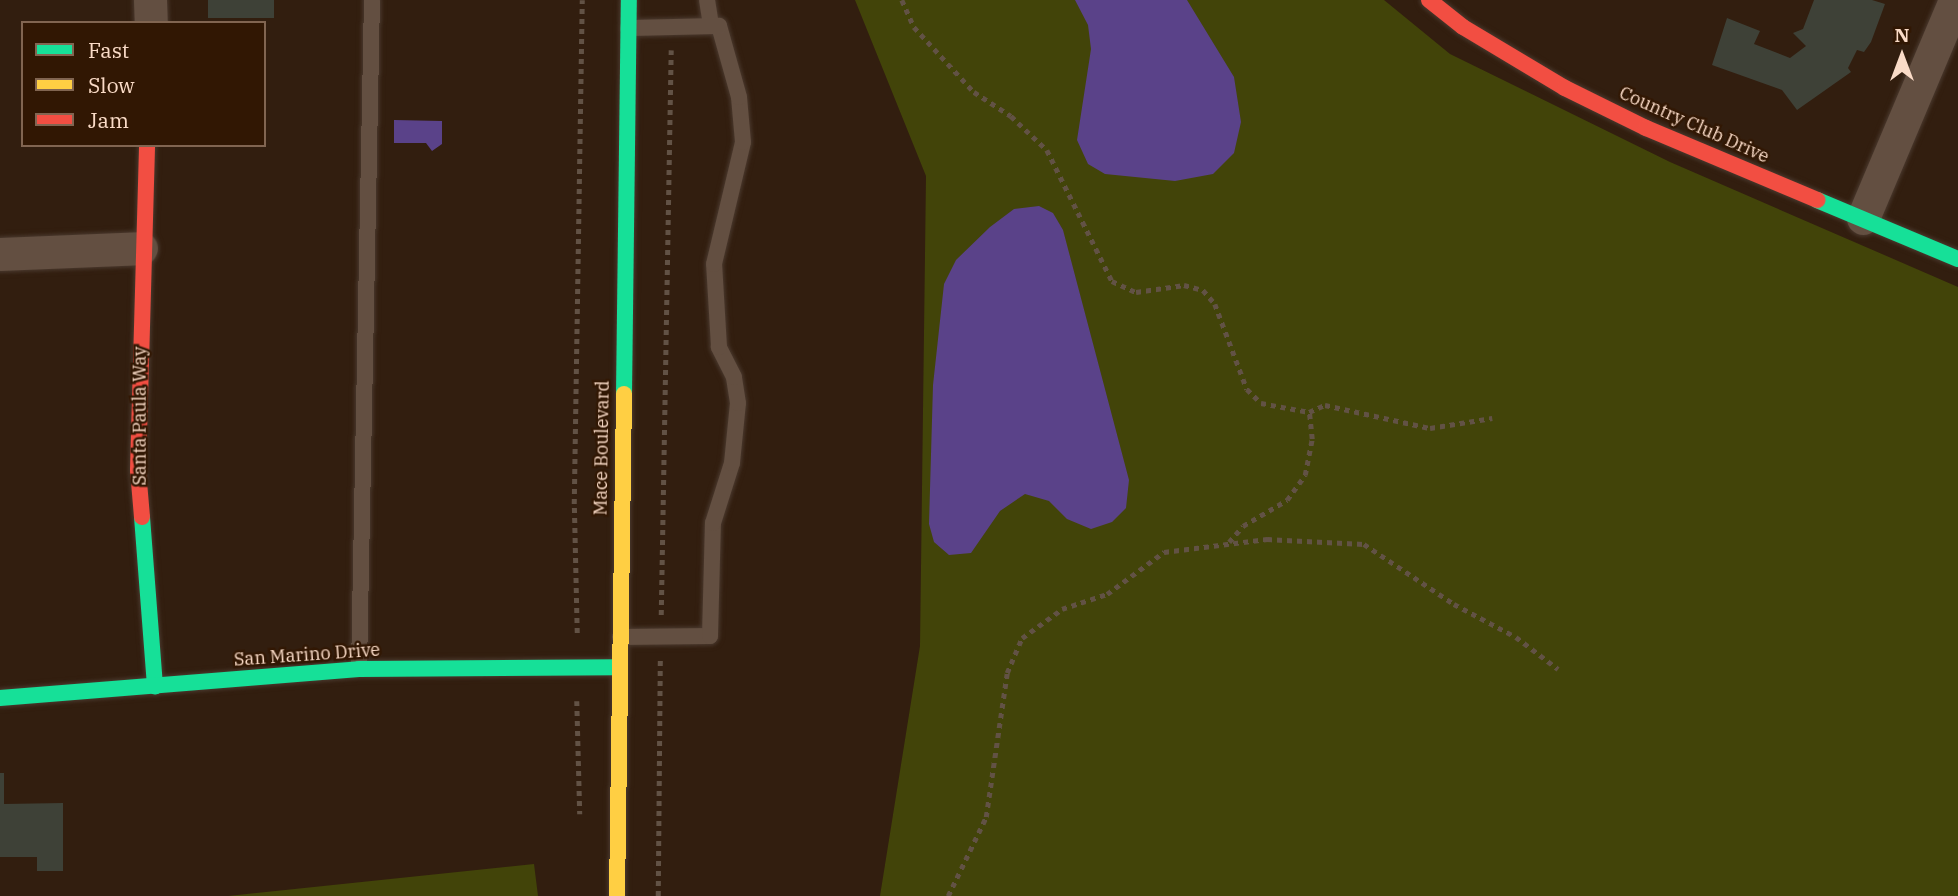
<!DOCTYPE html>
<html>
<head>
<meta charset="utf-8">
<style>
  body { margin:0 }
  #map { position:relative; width:1958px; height:896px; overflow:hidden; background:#321e0f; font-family:"IBM Plex Serif",serif }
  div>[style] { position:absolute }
  .green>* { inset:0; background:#424409 }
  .water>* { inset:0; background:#5a4289 }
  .building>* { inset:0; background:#3e4137; transform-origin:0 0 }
  .path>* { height:4.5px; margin-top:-2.25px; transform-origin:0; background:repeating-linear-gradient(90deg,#625245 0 5px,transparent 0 10px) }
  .roads { filter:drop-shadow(0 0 2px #4a392e) drop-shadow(0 0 2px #4a392e) }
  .lane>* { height:16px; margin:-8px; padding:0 8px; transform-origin:8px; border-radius:8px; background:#634f41 }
  .street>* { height:33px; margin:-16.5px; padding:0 16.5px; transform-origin:16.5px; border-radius:16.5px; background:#634f41 }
  .fast>* { height:16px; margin:-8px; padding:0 8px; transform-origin:8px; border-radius:8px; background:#16e098 }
  .slow>* { height:16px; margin:-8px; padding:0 8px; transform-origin:8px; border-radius:8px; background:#ffcf43 }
  .jam>* { height:16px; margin:-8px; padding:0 8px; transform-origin:8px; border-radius:8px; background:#f24e42 }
  span { translate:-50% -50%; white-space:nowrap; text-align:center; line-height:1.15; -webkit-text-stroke:5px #311703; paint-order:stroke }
  .street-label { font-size:18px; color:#fadbc7 }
  .legend { position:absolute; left:21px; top:21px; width:245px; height:126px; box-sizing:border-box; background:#311703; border:2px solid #816551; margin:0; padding:9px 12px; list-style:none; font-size:21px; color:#fadbc7 }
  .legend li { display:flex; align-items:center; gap:14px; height:35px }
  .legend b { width:35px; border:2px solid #816551 }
  .north { position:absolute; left:1867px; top:21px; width:70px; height:70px; -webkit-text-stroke:5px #311703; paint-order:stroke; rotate:0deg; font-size:19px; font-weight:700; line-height:28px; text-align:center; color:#fadbc7 }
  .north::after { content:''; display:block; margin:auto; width:24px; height:32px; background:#fadbc7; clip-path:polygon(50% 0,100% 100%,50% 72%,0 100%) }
</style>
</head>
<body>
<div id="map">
  <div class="green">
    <div style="clip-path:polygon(855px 0,1384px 0,1450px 54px,1670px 162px,1958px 287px,1958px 896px,880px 896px,920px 646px,926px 176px)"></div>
    <div style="clip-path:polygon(534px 864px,538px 896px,228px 896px)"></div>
  </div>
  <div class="water">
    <div style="clip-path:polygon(1075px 0,1187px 0,1234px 77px,1241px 122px,1234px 153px,1213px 174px,1175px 181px,1105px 174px,1088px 164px,1077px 140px,1091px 49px,1088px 25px)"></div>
    <div style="clip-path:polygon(394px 120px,442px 121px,442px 144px,432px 151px,426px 143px,394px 143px)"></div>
    <div style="clip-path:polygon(1039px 206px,1053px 213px,1063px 230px,1129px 480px,1126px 508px,1112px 522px,1091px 529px,1067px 519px,1049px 501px,1025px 494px,1000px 511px,971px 553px,949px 555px,934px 542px,929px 524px,933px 385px,944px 284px,956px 260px,990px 227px,1014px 209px)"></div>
  </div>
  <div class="building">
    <div style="left:208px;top:0;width:66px;height:18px"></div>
    <div style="clip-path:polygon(1814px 0,1872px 0,1885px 4px,1871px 42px,1864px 52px,1857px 50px,1848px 68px,1851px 72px,1797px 110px,1782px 90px,1712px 65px,1727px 18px,1760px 31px,1754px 44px,1790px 58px,1806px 46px,1793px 33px,1803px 29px)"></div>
    <div style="clip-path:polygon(0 773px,4px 773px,4px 804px,63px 803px,63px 871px,37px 871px,37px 857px,0 857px)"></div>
  </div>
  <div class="path">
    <div style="left:902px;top:0;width:30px;rotate:66deg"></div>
    <div style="left:914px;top:27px;width:88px;rotate:47.3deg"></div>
    <div style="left:974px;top:92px;width:44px;rotate:33deg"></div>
    <div style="left:1011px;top:116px;width:50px;rotate:43.4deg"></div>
    <div style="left:1047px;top:150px;width:146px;rotate:63.6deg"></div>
    <div style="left:1112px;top:281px;width:26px;rotate:25deg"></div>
    <div style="left:1136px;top:292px;width:49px;rotate:-8.3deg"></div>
    <div style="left:1184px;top:285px;width:20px;rotate:15deg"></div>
    <div style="left:1203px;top:290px;width:18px;rotate:49deg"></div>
    <div style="left:1215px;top:304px;width:91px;rotate:69.4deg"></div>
    <div style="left:1247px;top:389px;width:20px;rotate:45deg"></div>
    <div style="left:1261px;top:403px;width:49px;rotate:10.6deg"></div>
    <div style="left:1309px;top:412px;width:17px;rotate:-24deg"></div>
    <div style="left:1325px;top:405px;width:107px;rotate:12.4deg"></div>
    <div style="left:1430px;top:428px;width:63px;rotate:-9.2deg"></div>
    <div style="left:1229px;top:542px;width:21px;rotate:-49deg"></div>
    <div style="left:1243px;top:526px;width:51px;rotate:-30.6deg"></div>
    <div style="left:1287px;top:500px;width:31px;rotate:-54deg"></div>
    <div style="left:1305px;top:475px;width:37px;rotate:-79deg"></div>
    <div style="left:1312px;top:439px;width:27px;rotate:-96deg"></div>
    <div style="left:661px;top:615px;width:565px;rotate:-88.99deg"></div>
    <div style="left:577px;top:633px;width:129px;rotate:-91.3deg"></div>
    <div style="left:574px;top:504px;width:504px;rotate:-89.09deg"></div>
    <div style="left:577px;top:701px;width:113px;rotate:88.5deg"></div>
    <div style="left:658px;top:896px;width:237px;rotate:-89.5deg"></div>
    <div style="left:948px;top:896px;width:88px;rotate:-64.3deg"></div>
    <div style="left:986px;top:817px;width:146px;rotate:-81.7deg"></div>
    <div style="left:1007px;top:673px;width:38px;rotate:-67deg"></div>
    <div style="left:1022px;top:638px;width:49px;rotate:-35.9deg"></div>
    <div style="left:1062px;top:609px;width:47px;rotate:-18.4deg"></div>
    <div style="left:1107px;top:594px;width:71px;rotate:-36.4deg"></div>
    <div style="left:1164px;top:552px;width:104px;rotate:-7.2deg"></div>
    <div style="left:1267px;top:539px;width:97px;rotate:3deg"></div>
    <div style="left:1364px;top:544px;width:108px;rotate:33.7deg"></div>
    <div style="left:1454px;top:604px;width:70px;rotate:28deg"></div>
    <div style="left:1516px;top:637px;width:53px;rotate:37.3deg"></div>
  </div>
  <div class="roads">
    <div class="lane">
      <div style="left:707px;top:0;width:26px;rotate:81deg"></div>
      <div style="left:620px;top:637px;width:90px;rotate:-0.6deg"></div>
      <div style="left:710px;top:636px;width:113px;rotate:-88.5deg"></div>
      <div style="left:713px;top:523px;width:63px;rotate:-72.4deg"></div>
      <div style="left:732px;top:463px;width:60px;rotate:-84.3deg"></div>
      <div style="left:738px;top:403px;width:26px;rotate:-99deg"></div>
      <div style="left:734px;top:377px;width:34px;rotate:-117deg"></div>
      <div style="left:719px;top:347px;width:83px;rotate:-93.4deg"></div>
      <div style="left:714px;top:264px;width:125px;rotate:-76.6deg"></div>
      <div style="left:743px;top:142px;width:45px;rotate:-95.1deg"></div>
      <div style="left:739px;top:97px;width:74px;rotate:-105.7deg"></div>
      <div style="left:719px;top:26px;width:91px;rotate:178.7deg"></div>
      <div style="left:359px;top:669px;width:669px;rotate:-88.89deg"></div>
    </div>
    <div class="street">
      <div style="left:150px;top:0;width:23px;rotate:88deg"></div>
      <div style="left:1863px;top:218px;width:237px;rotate:-67.1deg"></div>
      <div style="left:0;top:254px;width:141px;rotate:-2.4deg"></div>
    </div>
    <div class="fast">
      <div style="left:1817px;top:200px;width:153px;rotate:22.7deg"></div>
      <div style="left:624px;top:394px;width:394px;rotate:-89.3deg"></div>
      <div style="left:142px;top:517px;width:170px;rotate:85.6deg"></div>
      <div style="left:0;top:698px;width:360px;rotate:-4.6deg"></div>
      <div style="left:359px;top:669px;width:258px;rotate:-0.4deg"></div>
    </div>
    <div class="slow">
      <div style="left:617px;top:896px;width:502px;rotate:-89.2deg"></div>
    </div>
    <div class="jam">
      <div style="left:1429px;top:0;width:43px;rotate:38.5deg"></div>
      <div style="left:1463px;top:27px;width:119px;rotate:30.9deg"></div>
      <div style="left:1565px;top:88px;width:90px;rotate:26.3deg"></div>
      <div style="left:1646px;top:128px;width:186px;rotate:22.8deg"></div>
      <div style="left:142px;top:517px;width:47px;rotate:-94.9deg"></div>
      <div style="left:138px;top:470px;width:325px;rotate:-88.4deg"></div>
    </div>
  </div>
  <div class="street-label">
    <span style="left:1694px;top:125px;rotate:24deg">Country Club Drive</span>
    <span style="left:140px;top:416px;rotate:-90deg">Santa Paula Way</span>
    <span style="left:602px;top:448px;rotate:-89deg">Mace Boulevard</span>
    <span style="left:307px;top:655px;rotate:-4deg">San Marino Drive</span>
  </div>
  <ul class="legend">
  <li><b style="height:9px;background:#16e098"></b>Fast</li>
  <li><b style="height:9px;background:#ffcf43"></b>Slow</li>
  <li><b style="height:9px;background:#f24e42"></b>Jam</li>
  </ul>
  <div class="north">N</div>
</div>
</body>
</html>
